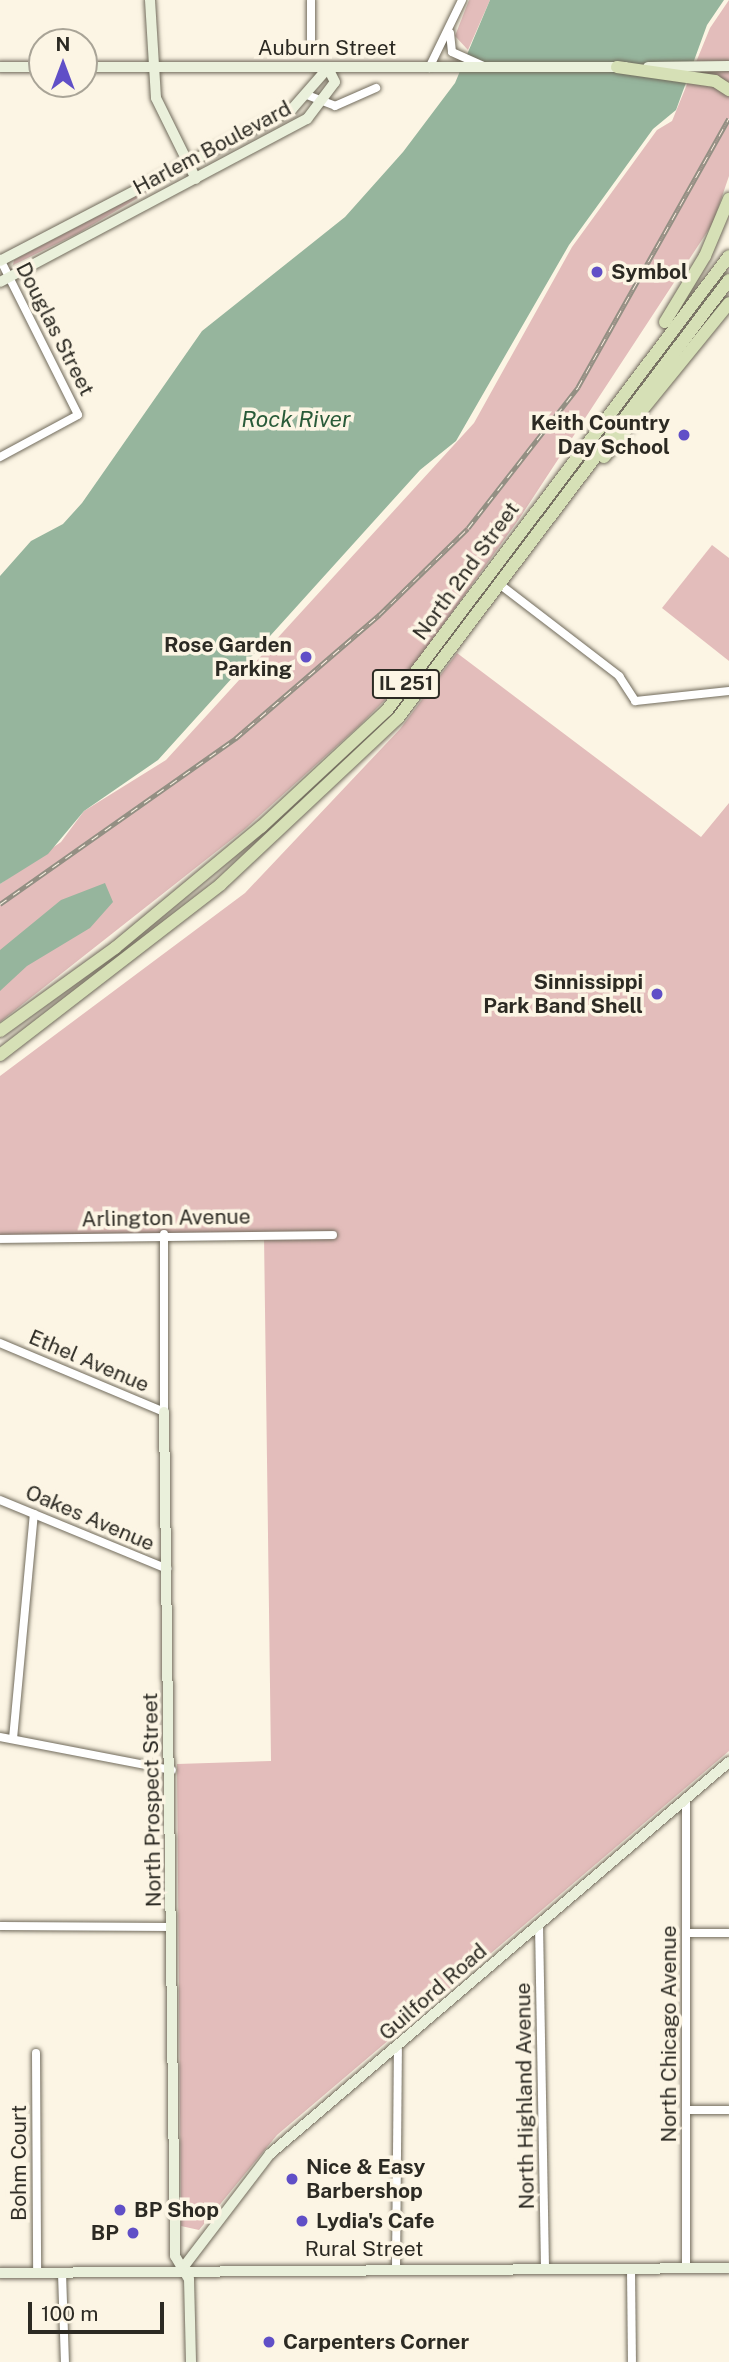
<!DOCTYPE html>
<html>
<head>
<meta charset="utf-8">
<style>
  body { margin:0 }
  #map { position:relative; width:729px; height:2362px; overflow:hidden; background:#fcf5e4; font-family:"Public Sans",sans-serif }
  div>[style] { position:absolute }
  .green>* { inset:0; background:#e3bdbb }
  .water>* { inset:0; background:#96b59d }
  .roads { filter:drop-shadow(0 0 2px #716b5c) drop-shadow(0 0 2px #716b5c) }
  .street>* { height:8px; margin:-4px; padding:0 4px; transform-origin:4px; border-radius:4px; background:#fff }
  .secondary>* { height:10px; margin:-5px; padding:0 5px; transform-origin:5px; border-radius:5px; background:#eaf0db }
  .primary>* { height:12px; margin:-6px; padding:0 6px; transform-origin:6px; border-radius:6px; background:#d6e0b6 }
  .rail>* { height:5px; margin-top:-2.5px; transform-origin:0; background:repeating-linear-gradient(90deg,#fcf5e4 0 8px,#938f83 0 16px); box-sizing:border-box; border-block:2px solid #938f83 }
  .dots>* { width:19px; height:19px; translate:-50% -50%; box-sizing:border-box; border:4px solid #fcf5e4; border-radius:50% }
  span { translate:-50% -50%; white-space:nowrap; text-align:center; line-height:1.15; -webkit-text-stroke:7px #fcf5e4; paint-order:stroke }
  .shield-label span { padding:2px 5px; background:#fcf5e4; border:2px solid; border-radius:5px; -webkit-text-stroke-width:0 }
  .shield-label { font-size:19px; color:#2c2a23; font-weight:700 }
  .street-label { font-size:21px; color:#2c2a23 }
  .poi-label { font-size:21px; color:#2c2a23; font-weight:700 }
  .left { translate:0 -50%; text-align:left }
  .right { translate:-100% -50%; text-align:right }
  .water-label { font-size:23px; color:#295b39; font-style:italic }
  .north { position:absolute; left:28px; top:28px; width:70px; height:70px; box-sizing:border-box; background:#fcf5e4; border:2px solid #a9a497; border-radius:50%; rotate:0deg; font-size:19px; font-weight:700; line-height:28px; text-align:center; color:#2c2a23 }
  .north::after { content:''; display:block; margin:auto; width:24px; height:32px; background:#604fc7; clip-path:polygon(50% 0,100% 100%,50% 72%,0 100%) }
  .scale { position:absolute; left:28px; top:2302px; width:136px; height:32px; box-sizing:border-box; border:4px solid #2c2a23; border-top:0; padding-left:9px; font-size:21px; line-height:24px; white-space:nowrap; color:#2c2a23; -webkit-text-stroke:5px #fcf5e4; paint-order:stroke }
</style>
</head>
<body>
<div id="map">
  <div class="green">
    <div style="clip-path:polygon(469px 0,490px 0,468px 50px,455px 36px)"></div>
    <div style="clip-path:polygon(729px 0,729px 176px,713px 223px,519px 519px,400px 685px,359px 726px,245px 829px,0 1022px,0 884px,61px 842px,84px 811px,166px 760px,474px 423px,572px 247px,657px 130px,672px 121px,710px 28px)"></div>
    <div style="clip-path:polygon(178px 174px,77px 234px,13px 265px,14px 260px)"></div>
    <div style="clip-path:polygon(712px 545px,729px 558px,729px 661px,662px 608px)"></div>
    <div style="clip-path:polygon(457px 653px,701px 837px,729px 803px,729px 1751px,277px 2135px,199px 2230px,181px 2226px,177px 1764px,271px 1761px,264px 1235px,0 1239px,0 1076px,245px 893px,400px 729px)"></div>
  </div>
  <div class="water">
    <div style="clip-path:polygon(490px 0,724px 0,707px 25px,676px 110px,653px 129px,569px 245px,456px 441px,420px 470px,158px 760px,84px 811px,48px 854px,0 884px,0 576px,31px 541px,63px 524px,82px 503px,202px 331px,345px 217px,403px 152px,455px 83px)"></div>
    <div style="clip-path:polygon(105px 883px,113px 902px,90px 928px,27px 966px,0 991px,0 950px,61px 900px)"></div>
  </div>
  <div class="roads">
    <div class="street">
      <div style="left:311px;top:0;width:42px;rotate:90deg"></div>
      <div style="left:450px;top:33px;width:19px;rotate:84deg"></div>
      <div style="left:452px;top:52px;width:35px;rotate:24deg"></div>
      <div style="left:429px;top:68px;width:76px;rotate:-64.1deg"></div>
      <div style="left:307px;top:95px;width:30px;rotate:21deg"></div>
      <div style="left:335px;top:106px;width:45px;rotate:-23.7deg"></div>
      <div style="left:0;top:259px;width:174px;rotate:63.4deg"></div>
      <div style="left:78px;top:415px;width:89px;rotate:151.7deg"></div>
      <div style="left:498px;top:583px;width:153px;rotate:37.5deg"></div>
      <div style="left:619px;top:676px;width:30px;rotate:57deg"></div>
      <div style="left:635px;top:701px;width:95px;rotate:-6.1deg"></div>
      <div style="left:0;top:1239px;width:333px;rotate:-0.7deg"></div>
      <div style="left:0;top:1343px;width:178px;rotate:22.8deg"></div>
      <div style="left:164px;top:1412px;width:178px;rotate:-90deg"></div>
      <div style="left:0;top:1500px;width:181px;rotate:22.4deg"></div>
      <div style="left:0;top:1737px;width:175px;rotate:10.9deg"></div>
      <div style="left:13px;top:1739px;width:226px;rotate:-84.7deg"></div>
      <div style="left:686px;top:1799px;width:470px;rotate:90deg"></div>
      <div style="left:539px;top:1924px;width:344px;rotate:89deg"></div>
      <div style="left:0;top:1926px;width:172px;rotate:0.3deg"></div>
      <div style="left:687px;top:1933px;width:42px"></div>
      <div style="left:36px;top:2053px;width:220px;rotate:89.7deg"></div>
      <div style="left:688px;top:2110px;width:41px"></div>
      <div style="left:396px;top:2268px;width:218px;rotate:-89.5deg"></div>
      <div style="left:631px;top:2270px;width:92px;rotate:89.4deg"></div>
      <div style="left:62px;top:2273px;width:89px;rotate:88.1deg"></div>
    </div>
    <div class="secondary">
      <div style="left:150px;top:0;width:98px;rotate:86.5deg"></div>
      <div style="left:156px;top:98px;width:90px;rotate:63.7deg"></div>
      <div style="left:0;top:67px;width:42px"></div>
      <div style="left:84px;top:67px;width:541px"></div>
      <div style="left:648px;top:67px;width:81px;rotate:-0.7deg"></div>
      <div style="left:0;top:261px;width:329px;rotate:-27.5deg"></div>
      <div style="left:292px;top:109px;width:55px;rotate:-48.7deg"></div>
      <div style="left:0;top:282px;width:348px;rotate:-28deg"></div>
      <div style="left:307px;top:119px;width:46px;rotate:-52.9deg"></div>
      <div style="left:335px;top:82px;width:16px;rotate:-117deg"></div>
      <div style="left:164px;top:1412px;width:844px;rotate:89.25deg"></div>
      <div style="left:175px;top:2256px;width:27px;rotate:59deg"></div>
      <div style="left:189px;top:2279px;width:83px;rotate:88.6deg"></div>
      <div style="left:182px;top:2269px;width:145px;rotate:-52.6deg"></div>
      <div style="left:270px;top:2154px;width:604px;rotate:-40.5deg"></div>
      <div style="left:0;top:2273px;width:729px;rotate:-0.39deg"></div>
    </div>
    <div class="primary">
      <div style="left:617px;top:67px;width:99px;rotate:8.1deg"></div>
      <div style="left:715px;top:81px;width:17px;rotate:33deg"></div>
      <div style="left:665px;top:322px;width:77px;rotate:-58.8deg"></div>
      <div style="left:705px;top:256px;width:62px;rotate:-67.2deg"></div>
      <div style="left:604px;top:457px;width:198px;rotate:-50.9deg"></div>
      <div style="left:0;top:1031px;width:142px;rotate:-35.8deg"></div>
      <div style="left:115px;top:948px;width:190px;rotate:-39.7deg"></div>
      <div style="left:261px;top:827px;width:172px;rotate:-42.9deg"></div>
      <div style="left:387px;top:710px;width:568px;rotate:-53.01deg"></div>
      <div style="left:0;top:1055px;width:279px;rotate:-37.7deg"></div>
      <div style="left:221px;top:884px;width:243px;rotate:-43.2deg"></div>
      <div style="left:398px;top:718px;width:549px;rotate:-52.92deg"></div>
    </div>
  </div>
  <div class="rail">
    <div style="left:0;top:904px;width:289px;rotate:-35.1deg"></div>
    <div style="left:236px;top:738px;width:189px;rotate:-40.7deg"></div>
    <div style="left:379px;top:615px;width:124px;rotate:-44.3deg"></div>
    <div style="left:468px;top:528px;width:179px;rotate:-52deg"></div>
    <div style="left:578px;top:387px;width:308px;rotate:-60.7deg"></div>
  </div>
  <div class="dots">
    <div style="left:597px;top:272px;background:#604fc7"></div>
    <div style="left:684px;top:435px;background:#604fc7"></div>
    <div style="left:306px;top:657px;background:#604fc7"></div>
    <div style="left:657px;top:994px;background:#604fc7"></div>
    <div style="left:292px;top:2179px;background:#604fc7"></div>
    <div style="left:120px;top:2210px;background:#604fc7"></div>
    <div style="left:302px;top:2221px;background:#604fc7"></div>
    <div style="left:133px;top:2233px;background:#604fc7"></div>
    <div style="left:269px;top:2342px;background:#604fc7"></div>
  </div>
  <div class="shield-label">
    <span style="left:406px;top:684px">IL 251</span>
  </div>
  <div class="street-label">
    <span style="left:327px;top:48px">Auburn Street</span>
    <span style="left:212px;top:148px;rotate:-28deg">Harlem Boulevard</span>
    <span style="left:55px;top:329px;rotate:63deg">Douglas Street</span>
    <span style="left:466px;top:571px;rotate:-54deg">North 2nd Street</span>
    <span style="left:166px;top:1218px;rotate:-1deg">Arlington Avenue</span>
    <span style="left:89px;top:1361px;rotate:23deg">Ethel Avenue</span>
    <span style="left:90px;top:1518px;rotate:23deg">Oakes Avenue</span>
    <span style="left:152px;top:1800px;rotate:-91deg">North Prospect Street</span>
    <span style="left:433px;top:1992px;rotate:-41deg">Guilford Road</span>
    <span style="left:669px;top:2034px;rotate:-90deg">North Chicago Avenue</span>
    <span style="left:525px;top:2096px;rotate:-91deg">North Highland Avenue</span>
    <span style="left:19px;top:2163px;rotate:-90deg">Bohm Court</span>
    <span style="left:364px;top:2249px">Rural Street</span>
  </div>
  <div class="poi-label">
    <span class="left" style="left:611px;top:272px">Symbol</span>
    <span class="right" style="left:670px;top:435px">Keith Country<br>Day School</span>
    <span class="right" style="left:292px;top:657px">Rose Garden<br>Parking</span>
    <span class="right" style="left:643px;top:994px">Sinnissippi<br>Park Band Shell</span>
    <span class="left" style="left:306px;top:2179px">Nice &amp; Easy<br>Barbershop</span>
    <span class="left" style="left:134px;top:2210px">BP Shop</span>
    <span class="left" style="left:316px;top:2221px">Lydia's Cafe</span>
    <span class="right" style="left:119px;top:2233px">BP</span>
    <span class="left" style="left:283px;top:2342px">Carpenters Corner</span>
  </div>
  <div class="water-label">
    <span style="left:296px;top:419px">Rock River</span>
  </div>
  <div class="north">N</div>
  <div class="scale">100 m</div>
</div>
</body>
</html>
